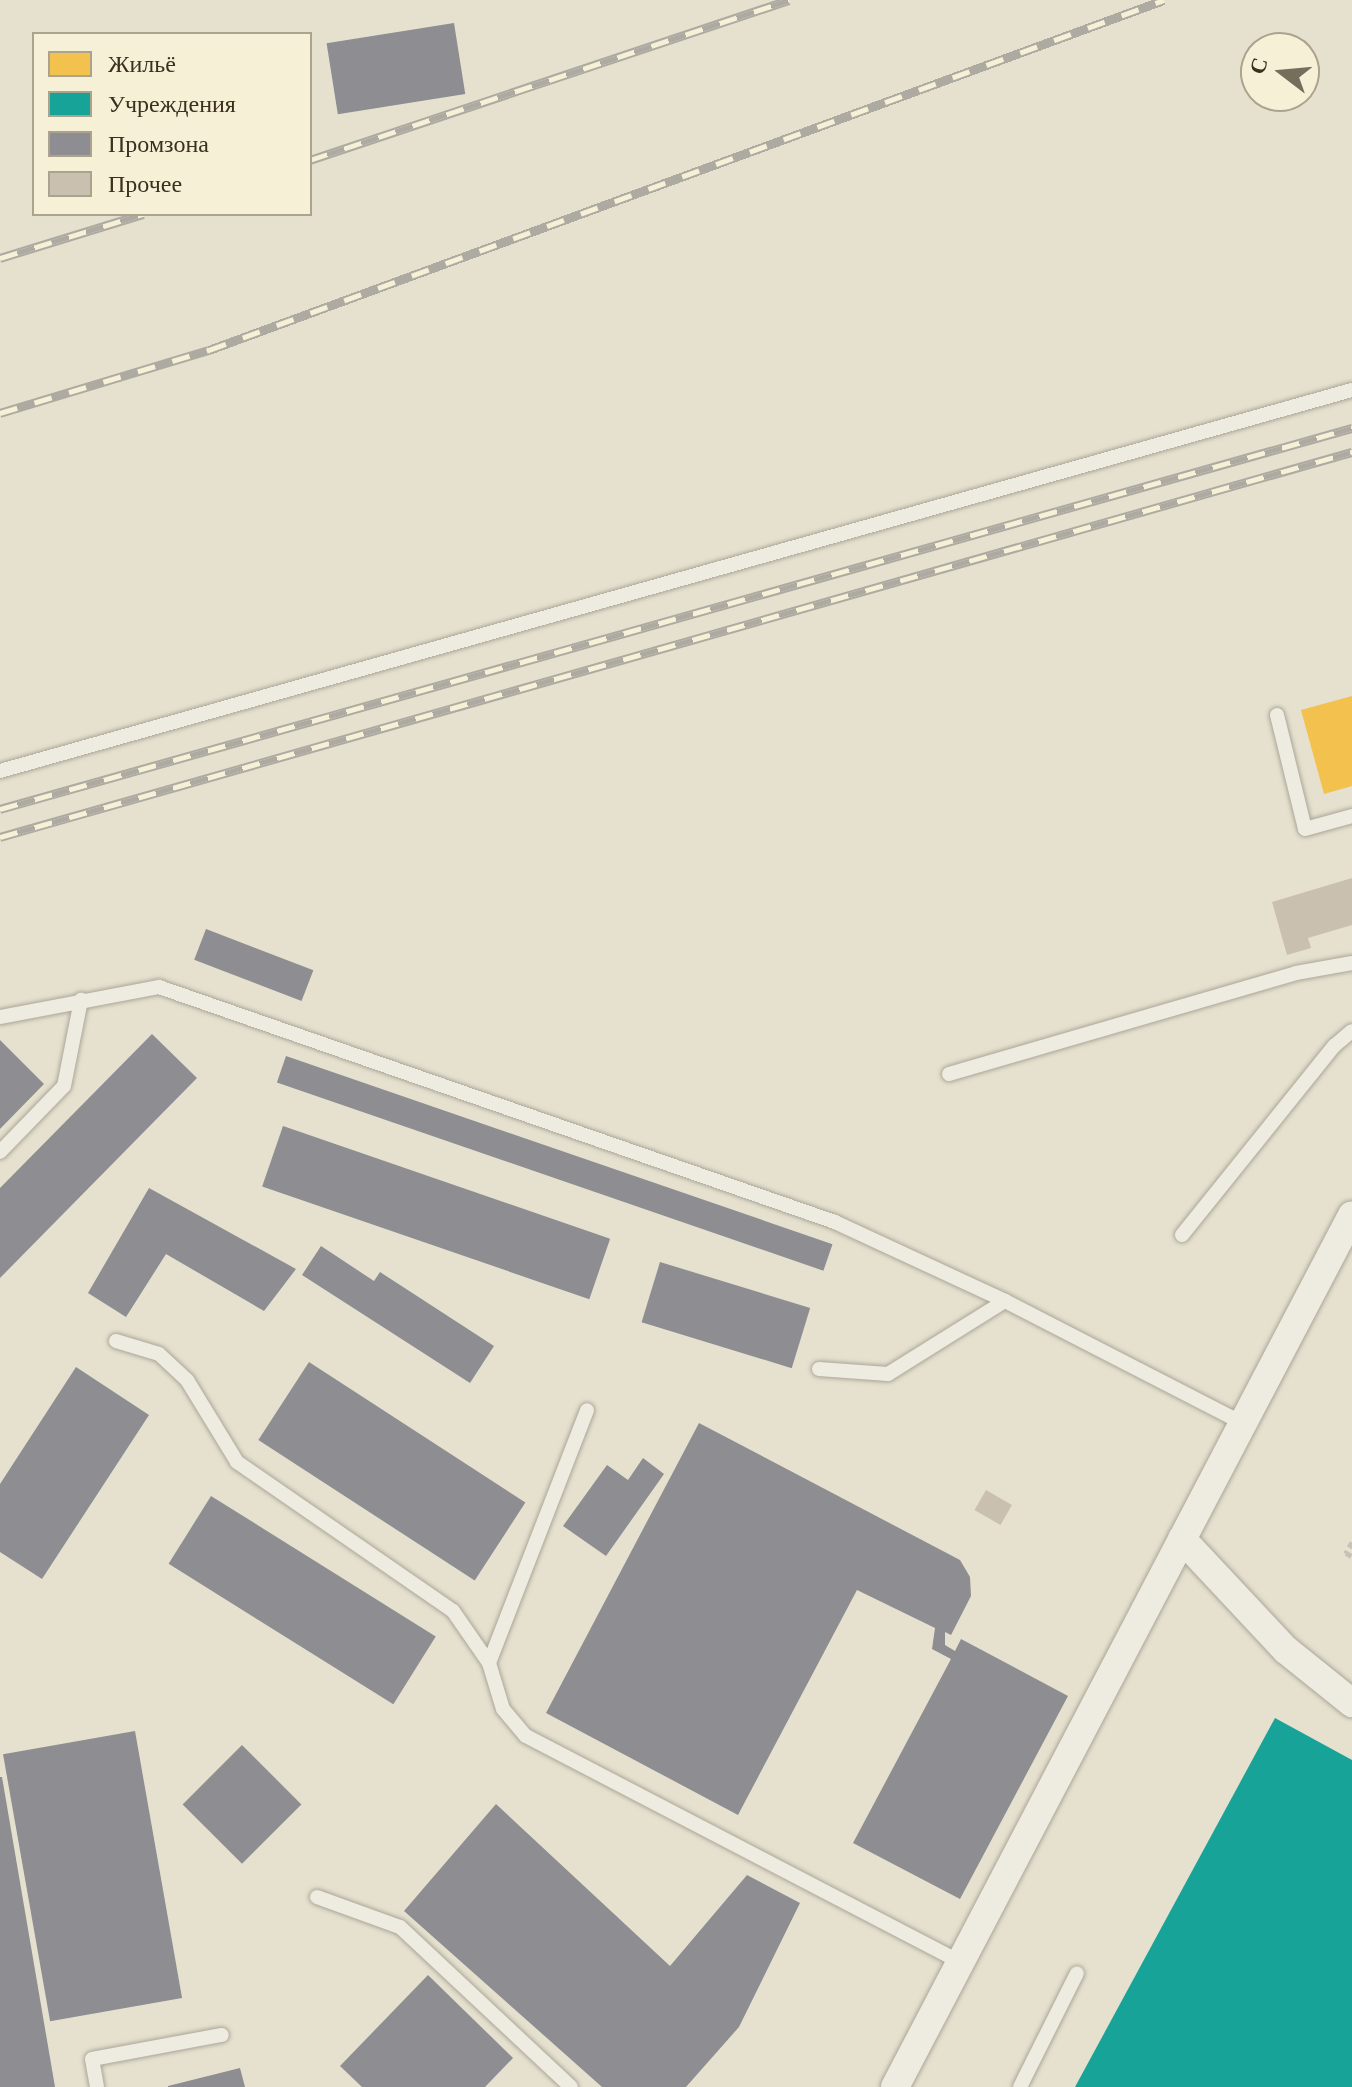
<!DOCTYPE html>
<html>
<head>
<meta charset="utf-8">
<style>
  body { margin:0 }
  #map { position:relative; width:1352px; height:2087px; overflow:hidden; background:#e6e1cf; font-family:"Crimson Pro",serif }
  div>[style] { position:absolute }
  .homes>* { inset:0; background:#f2c14e }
  .public>* { inset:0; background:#17a398 }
  .industry>* { inset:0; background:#8d8d92; transform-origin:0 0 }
  .building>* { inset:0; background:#cac0b0; transform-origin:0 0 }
  .path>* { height:5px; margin-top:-2.5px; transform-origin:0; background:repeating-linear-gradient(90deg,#c7c2b7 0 6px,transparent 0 10px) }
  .roads { filter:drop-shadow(0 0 2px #aba698) drop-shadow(0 0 2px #aba698) }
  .lane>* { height:14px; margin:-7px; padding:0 7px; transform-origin:7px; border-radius:7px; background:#eeebe1 }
  .street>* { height:28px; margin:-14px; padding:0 14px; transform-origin:14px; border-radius:14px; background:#eeebe1 }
  .rail>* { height:9px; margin-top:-4.5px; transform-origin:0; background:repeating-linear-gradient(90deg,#f6f0d6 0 18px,#adaaa1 0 36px); box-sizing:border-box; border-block:2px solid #adaaa1 }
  span { translate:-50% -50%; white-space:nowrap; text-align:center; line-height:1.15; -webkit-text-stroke:8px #f6f0d6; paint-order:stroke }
  .legend { position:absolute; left:32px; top:32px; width:280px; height:184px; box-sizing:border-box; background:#f6f0d6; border:2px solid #aba38d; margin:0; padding:10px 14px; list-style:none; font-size:24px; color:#3b2f1f }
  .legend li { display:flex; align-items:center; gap:16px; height:40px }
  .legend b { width:40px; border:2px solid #aba38d }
  .north { position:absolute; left:1240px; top:32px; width:80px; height:80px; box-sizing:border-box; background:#f6f0d6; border:2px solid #aba38d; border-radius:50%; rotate:286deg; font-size:22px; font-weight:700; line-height:32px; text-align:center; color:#3b2f1f }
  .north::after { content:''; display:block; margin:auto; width:28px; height:36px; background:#776d5d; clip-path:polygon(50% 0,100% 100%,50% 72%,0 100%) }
</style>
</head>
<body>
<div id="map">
  <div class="homes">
    <div style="clip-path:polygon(1352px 696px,1352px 786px,1324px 794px,1301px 710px)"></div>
  </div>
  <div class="public">
    <div style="clip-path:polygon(1275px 1718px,1352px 1760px,1352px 2087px,1075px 2087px)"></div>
  </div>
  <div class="industry">
    <div style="left:454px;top:23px;width:72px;height:129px;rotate:81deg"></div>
    <div style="left:206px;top:929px;width:115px;height:33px;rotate:21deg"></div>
    <div style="clip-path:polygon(152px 1034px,197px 1078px,0 1278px,0 1188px)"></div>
    <div style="clip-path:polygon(0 1040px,44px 1084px,0 1129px)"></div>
    <div style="left:286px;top:1056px;width:578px;height:28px;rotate:19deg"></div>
    <div style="left:283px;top:1126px;width:346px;height:64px;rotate:19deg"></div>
    <div style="clip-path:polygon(149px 1188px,296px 1269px,264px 1311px,166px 1254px,126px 1317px,88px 1293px)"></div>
    <div style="clip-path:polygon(321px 1246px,374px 1281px,380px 1272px,494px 1346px,470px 1383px,302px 1275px)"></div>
    <div style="left:660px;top:1262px;width:157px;height:63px;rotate:17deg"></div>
    <div style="left:309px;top:1362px;width:258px;height:93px;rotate:33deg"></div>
    <div style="clip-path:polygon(76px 1367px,149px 1415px,42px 1579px,0 1552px,0 1484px)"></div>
    <div style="clip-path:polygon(699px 1423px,960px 1560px,970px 1577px,971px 1596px,951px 1635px,945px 1632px,945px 1645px,955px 1651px,961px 1639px,1068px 1696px,960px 1899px,853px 1843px,951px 1659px,932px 1649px,935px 1628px,857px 1590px,738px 1815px,546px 1713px)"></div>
    <div style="clip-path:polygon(643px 1458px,664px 1474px,606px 1556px,563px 1526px,607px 1465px,628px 1480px)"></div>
    <div style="left:211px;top:1496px;width:265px;height:80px;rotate:32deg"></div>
    <div style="left:135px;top:1731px;width:271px;height:134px;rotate:80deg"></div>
    <div style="left:242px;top:1745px;width:84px;height:84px;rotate:45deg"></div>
    <div style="clip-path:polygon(0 1777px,2px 1777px,55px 2087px,0 2087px)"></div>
    <div style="clip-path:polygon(496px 1804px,670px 1966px,747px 1875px,800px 1903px,739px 2027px,686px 2087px,602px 2087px,404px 1911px)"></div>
    <div style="clip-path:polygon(428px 1975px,513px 2058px,485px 2087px,362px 2087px,340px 2066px)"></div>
    <div style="clip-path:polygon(240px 2068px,245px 2087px,168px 2087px,168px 2086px)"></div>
  </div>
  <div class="building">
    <div style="clip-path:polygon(1352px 878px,1352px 925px,1308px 938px,1311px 948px,1287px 955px,1272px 902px)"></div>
    <div style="left:986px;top:1490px;width:30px;height:23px;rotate:30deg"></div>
  </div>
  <div class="path">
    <div style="left:1352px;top:1542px;width:13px;rotate:119deg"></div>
    <div style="left:1346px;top:1553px;width:7px;rotate:27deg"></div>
  </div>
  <div class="roads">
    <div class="lane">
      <div style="left:1277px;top:715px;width:117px;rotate:76.2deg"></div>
      <div style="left:1305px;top:829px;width:49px;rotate:-15.5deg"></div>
      <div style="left:0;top:771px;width:1405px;rotate:-15.74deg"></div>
      <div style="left:0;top:1017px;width:162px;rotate:-10.7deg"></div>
      <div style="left:159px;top:987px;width:716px;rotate:19.17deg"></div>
      <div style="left:835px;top:1222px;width:187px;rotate:24.9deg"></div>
      <div style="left:1005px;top:1301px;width:267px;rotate:27.2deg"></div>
      <div style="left:949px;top:1074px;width:361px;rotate:-16.2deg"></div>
      <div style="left:1296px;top:973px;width:57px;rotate:-10.1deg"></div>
      <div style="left:0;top:1152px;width:92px;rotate:-45.9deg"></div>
      <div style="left:64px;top:1086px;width:88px;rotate:-78.8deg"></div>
      <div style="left:1182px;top:1235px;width:243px;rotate:-51.2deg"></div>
      <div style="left:1334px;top:1046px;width:23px;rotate:-40deg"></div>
      <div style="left:116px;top:1341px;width:45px;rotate:16.8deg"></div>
      <div style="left:159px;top:1354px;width:38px;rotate:43deg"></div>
      <div style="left:187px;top:1380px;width:96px;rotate:58.6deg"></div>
      <div style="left:237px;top:1462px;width:262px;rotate:34.6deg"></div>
      <div style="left:453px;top:1611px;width:63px;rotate:55.3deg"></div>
      <div style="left:489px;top:1663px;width:48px;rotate:73.1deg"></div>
      <div style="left:503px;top:1709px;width:35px;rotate:50deg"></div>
      <div style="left:526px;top:1736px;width:489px;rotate:27.5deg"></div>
      <div style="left:819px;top:1369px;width:69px;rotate:4.1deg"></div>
      <div style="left:888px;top:1374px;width:138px;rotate:-32deg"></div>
      <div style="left:489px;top:1663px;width:271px;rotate:-68.8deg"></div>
      <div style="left:317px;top:1897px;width:88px;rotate:19.9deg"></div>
      <div style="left:400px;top:1927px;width:234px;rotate:43.1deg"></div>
      <div style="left:97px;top:2087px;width:28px;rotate:-100deg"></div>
      <div style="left:92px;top:2059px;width:132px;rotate:-10.5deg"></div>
      <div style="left:1020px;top:2087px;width:127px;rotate:-63.4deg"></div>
    </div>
    <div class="street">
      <div style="left:1182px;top:1539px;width:152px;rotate:46.9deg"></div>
      <div style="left:1286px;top:1650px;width:85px;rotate:38.8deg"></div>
      <div style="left:895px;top:2087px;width:984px;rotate:-62.34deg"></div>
    </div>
  </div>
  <div class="rail">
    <div style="left:310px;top:160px;width:505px;rotate:-18.47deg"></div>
    <div style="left:0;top:258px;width:150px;rotate:-17.1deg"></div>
    <div style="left:0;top:413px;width:218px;rotate:-16.8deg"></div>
    <div style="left:209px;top:350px;width:1017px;rotate:-20.13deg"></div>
    <div style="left:0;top:809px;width:1405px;rotate:-15.74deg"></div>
    <div style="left:0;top:837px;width:1406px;rotate:-15.9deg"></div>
  </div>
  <ul class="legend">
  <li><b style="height:22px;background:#f2c14e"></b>Жильё</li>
  <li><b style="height:22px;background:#17a398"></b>Учреждения</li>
  <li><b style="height:22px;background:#8d8d92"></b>Промзона</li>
  <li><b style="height:22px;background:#cac0b0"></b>Прочее</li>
  </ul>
  <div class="north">С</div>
</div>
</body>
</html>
